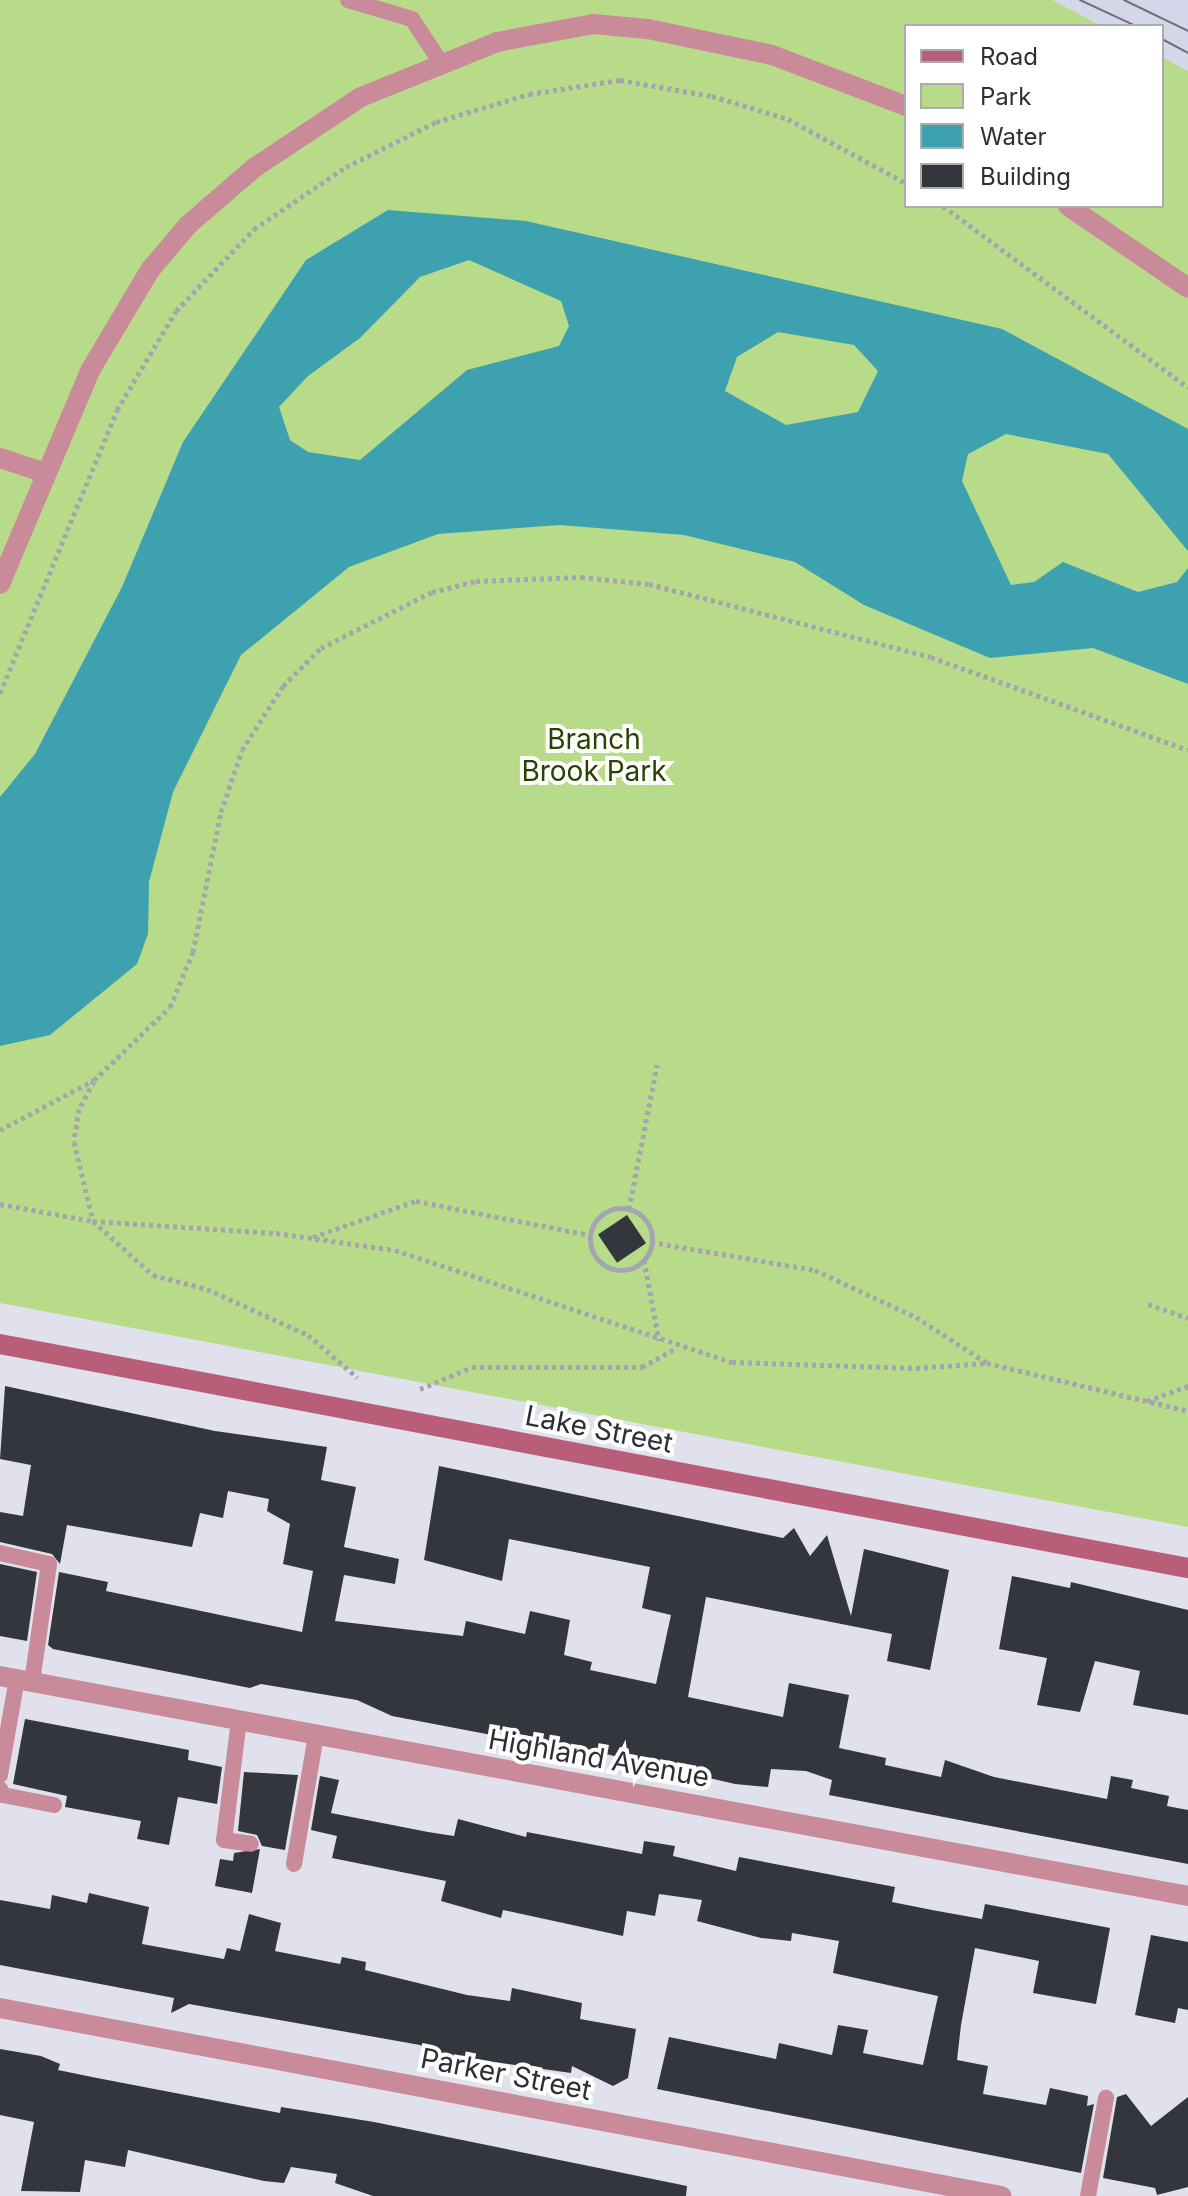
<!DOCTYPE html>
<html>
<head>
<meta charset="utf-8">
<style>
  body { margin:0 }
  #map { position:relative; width:1188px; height:2196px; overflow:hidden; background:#e0e1ed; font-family:Inter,sans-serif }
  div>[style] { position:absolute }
  .built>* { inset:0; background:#d4d6e9 }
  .green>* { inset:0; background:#b7db89 }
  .water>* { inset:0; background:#3ea1af }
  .building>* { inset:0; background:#34363e; transform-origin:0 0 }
  .path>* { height:5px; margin-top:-2.5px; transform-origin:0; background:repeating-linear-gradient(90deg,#a4a5ae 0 4px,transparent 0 8px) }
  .path>.ring { margin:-2.5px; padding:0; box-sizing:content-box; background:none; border:5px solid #a4a5ae; border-radius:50% }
  .lane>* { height:16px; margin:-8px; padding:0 8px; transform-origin:8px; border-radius:8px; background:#c98b9a }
  .street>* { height:20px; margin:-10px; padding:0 10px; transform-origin:10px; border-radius:10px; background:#c98b9a }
  .secondary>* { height:20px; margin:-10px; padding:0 10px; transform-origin:10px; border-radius:10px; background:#b85e78 }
  .tram>* { height:2px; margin:-1px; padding:0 1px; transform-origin:1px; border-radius:1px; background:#6f7076 }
  span { translate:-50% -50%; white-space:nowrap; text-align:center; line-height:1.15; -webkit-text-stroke:8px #fff; paint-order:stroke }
  .park-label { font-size:28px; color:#2b4002 }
  .street-label { font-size:28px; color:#2e2f33 }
  .legend { position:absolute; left:904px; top:24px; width:260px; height:184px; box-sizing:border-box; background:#fff; border:2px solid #abacad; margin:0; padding:10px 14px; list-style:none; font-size:24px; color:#2e2f33 }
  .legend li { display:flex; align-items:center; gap:16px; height:40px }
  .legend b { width:40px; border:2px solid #abacad }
</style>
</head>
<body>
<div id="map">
  <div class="built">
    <div style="clip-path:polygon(1052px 0,1188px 0,1188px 71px,1162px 57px,1162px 26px,1102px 26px)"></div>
  </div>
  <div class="green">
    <div style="clip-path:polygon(0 0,1052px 0,1102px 26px,906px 26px,906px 206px,1162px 206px,1162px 57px,1188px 71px,1188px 1527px,0 1303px)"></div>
  </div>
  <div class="water">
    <div style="clip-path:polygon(evenodd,388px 210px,526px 221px,1002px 329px,1188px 429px,1188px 551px,1108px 454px,1006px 434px,968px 454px,962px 481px,1011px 585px,1034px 582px,1063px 562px,1138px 592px,1177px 582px,1188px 568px,1188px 684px,1093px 648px,990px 658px,864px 605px,795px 562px,684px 535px,560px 525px,438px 534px,349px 567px,241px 655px,173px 792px,149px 882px,148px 934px,137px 964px,50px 1035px,0 1046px,0 797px,35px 754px,122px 587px,183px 442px,306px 260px,388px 210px,469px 260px,561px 301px,569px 326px,559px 346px,467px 370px,360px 460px,308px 452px,290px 440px,279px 407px,308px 376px,360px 338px,420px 277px,469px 260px,388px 210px,778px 332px,854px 345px,878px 371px,858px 412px,786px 425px,725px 391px,737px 357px,778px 332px)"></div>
  </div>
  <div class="building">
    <div style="left:627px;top:1215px;width:34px;height:35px;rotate:56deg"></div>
    <div style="clip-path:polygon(5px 1386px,215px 1431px,327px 1447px,321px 1480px,356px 1487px,344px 1547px,399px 1559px,395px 1584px,344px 1575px,335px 1621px,463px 1636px,466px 1621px,525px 1634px,530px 1611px,570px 1620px,564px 1655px,592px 1662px,590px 1670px,656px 1684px,671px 1615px,642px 1608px,650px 1567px,509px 1539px,502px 1581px,424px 1560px,439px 1466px,783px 1538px,794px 1528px,810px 1556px,827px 1535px,851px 1616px,864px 1549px,949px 1570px,930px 1670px,887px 1661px,892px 1634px,706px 1597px,688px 1697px,783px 1717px,789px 1683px,849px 1695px,839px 1748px,886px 1758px,885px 1765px,941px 1777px,945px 1760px,994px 1777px,1107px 1799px,1111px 1776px,1133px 1780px,1131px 1788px,1169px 1796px,1167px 1806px,1188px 1810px,1188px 1864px,829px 1795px,832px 1780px,806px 1771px,771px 1769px,768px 1787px,735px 1784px,498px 1729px,497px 1736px,392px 1716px,357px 1700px,261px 1684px,250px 1688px,53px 1649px,48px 1645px,59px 1572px,108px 1582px,106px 1591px,302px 1632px,313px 1571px,283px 1564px,290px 1524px,267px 1511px,269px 1499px,228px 1491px,223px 1518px,200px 1513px,192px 1547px,67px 1525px,60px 1564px,52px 1554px,0 1542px,0 1512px,23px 1516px,31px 1465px,0 1459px)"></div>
    <div style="clip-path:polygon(0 1564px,37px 1572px,27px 1641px,0 1636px)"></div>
    <div style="clip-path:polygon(1012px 1576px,1070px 1588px,1071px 1582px,1188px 1610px,1188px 1715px,1133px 1705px,1140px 1671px,1095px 1661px,1080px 1712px,1037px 1705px,1047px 1658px,999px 1649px)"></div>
    <div style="clip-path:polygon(25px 1719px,189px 1750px,188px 1760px,222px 1767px,217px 1804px,178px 1797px,169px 1845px,137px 1839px,141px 1821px,65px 1807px,67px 1796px,13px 1784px)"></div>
    <div style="clip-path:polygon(244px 1772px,298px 1775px,285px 1850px,262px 1846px,257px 1835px,238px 1831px)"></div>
    <div style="clip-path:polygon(320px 1776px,339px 1780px,331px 1813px,428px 1832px,454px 1836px,458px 1819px,526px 1837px,527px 1832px,642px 1854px,644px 1841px,675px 1846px,673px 1856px,736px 1871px,739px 1857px,895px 1887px,892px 1902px,932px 1910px,982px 1919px,985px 1904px,1110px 1928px,1096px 2004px,1033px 1993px,1039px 1961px,975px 1948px,961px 2025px,957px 2060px,988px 2066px,983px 2094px,1046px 2105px,1050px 2088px,1088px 2096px,1087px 2106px,1094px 2104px,1081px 2173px,657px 2089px,669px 2037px,776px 2059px,779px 2043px,832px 2055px,838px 2025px,868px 2030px,863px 2053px,923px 2065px,938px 1996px,833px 1973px,839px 1941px,792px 1933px,791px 1941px,761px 1938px,697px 1921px,702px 1900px,659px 1894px,655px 1916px,627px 1911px,623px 1936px,503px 1910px,501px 1918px,441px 1901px,446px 1881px,332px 1858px,337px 1836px,311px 1830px)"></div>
    <div style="clip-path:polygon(260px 1849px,252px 1893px,215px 1886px,220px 1859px,233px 1861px,234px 1853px)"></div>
    <div style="clip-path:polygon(89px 1893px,149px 1907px,142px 1944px,224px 1959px,227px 1948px,240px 1951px,249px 1914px,281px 1923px,275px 1951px,340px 1964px,342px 1957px,366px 1962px,365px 1970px,467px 1995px,510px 2001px,512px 1988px,582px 2003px,580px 2019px,636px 2029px,628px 2078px,613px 2086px,572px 2066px,571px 2073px,445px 2055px,420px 2045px,189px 2004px,171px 2013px,174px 1998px,0 1965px,0 1900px,50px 1909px,52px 1895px,87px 1903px)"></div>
    <div style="clip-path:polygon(1151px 1935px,1188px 1942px,1188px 2010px,1178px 2008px,1175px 2023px,1135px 2015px)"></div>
    <div style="clip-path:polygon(0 2049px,41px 2056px,60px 2064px,58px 2070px,97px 2078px,280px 2113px,281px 2107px,374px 2122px,687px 2186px,686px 2196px,373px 2196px,335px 2183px,337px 2174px,291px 2167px,284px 2183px,264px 2181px,128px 2150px,125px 2167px,85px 2160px,80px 2192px,21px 2191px,34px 2122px,0 2115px)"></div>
    <div style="clip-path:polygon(1126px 2094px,1151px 2126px,1188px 2097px,1188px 2187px,1157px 2195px,1155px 2188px,1103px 2178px,1117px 2097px)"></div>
  </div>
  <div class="path">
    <div style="left:943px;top:206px;width:305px;rotate:36.5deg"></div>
    <div style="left:0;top:693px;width:306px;rotate:-67.5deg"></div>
    <div style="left:117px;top:410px;width:115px;rotate:-59.2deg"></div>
    <div style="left:176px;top:311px;width:113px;rotate:-46.4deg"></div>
    <div style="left:254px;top:229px;width:111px;rotate:-34deg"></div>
    <div style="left:346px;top:167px;width:101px;rotate:-26.6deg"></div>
    <div style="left:436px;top:122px;width:97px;rotate:-16.8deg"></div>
    <div style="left:529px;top:94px;width:92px;rotate:-8.7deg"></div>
    <div style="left:620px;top:80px;width:93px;rotate:9.9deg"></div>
    <div style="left:712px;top:96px;width:79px;rotate:16.8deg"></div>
    <div style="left:788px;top:119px;width:134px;rotate:28.5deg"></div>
    <div style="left:94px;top:1081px;width:32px;rotate:118deg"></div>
    <div style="left:79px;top:1109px;width:33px;rotate:99deg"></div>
    <div style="left:74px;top:1142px;width:81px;rotate:76.5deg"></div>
    <div style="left:93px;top:1221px;width:81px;rotate:42deg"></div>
    <div style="left:153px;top:1275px;width:56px;rotate:14.5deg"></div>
    <div style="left:207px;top:1289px;width:111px;rotate:24.5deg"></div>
    <div style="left:308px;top:1335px;width:65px;rotate:40.6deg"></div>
    <div style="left:0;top:1130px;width:106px;rotate:-28deg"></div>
    <div style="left:94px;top:1080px;width:105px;rotate:-43.8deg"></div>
    <div style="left:170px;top:1007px;width:60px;rotate:-67.3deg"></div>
    <div style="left:193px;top:952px;width:143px;rotate:-78.7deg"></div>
    <div style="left:221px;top:812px;width:65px;rotate:-71.3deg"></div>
    <div style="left:242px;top:750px;width:76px;rotate:-57.4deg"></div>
    <div style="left:283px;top:686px;width:54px;rotate:-45deg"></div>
    <div style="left:321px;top:648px;width:124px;rotate:-26.8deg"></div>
    <div style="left:432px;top:592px;width:45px;rotate:-14deg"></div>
    <div style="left:476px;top:581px;width:105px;rotate:-2.2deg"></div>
    <div style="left:581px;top:577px;width:68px;rotate:5.9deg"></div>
    <div style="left:649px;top:584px;width:291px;rotate:14.5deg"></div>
    <div style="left:931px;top:657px;width:273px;rotate:19.9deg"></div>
    <div style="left:0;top:1204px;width:95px;rotate:10.4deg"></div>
    <div style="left:93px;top:1221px;width:183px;rotate:3.8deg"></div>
    <div style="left:276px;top:1233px;width:120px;rotate:8.1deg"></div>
    <div style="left:395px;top:1250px;width:355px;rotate:18.4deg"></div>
    <div style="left:732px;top:1362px;width:184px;rotate:1.9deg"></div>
    <div style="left:916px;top:1368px;width:71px;rotate:-4deg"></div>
    <div style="left:987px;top:1363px;width:207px;rotate:13.4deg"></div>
    <div class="ring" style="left:590px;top:1208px;width:57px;height:57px"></div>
    <div style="left:629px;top:1209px;width:147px;rotate:-79deg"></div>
    <div style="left:313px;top:1237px;width:109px;rotate:-19.3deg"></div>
    <div style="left:416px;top:1201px;width:177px;rotate:11.1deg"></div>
    <div style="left:651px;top:1242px;width:166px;rotate:9.7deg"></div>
    <div style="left:815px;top:1270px;width:111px;rotate:25deg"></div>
    <div style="left:916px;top:1317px;width:85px;rotate:32.9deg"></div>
    <div style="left:644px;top:1260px;width:82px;rotate:79.5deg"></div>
    <div style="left:1148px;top:1304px;width:42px;rotate:19.3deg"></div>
    <div style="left:420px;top:1389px;width:56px;rotate:-22.9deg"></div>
    <div style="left:472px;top:1367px;width:170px"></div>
    <div style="left:642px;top:1367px;width:39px;rotate:-29deg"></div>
    <div style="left:1147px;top:1401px;width:44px;rotate:-20.1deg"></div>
  </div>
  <div class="lane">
    <div style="left:348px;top:0;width:67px;rotate:16.5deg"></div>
    <div style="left:412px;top:19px;width:53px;rotate:56.6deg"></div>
    <div style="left:0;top:1553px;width:50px;rotate:12.7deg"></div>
    <div style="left:49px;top:1564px;width:119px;rotate:98.2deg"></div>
    <div style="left:239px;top:1720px;width:121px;rotate:97.1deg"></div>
    <div style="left:224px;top:1840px;width:27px;rotate:8deg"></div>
    <div style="left:0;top:1775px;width:97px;rotate:-80deg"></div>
    <div style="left:0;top:1789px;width:7px;rotate:63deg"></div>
    <div style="left:3px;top:1795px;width:52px;rotate:11.1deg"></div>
    <div style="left:294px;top:1864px;width:131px;rotate:-80.3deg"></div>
    <div style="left:1088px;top:2196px;width:100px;rotate:-79.6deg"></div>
  </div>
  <div class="street">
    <div style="left:1068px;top:206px;width:145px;rotate:34.3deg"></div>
    <div style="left:0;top:458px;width:47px;rotate:18.4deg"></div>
    <div style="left:0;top:584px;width:233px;rotate:-67.1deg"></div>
    <div style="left:91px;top:369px;width:115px;rotate:-59.2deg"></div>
    <div style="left:150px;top:270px;width:59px;rotate:-49.8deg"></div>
    <div style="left:188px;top:225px;width:87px;rotate:-40.8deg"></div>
    <div style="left:254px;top:168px;width:128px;rotate:-33.6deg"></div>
    <div style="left:361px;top:97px;width:147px;rotate:-22deg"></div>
    <div style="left:497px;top:42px;width:98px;rotate:-10.6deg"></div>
    <div style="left:593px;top:24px;width:55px;rotate:5.2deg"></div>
    <div style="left:648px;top:29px;width:127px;rotate:11.8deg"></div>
    <div style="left:772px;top:55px;width:143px;rotate:20.8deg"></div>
    <div style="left:0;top:1676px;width:1208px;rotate:10.49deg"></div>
    <div style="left:0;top:2008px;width:1019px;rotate:10.63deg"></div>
  </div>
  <div class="secondary">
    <div style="left:0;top:1344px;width:1209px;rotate:10.68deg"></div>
  </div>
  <div class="tram">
    <div style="left:1080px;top:0;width:62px;rotate:24.9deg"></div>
    <div style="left:1124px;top:0;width:71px;rotate:25.8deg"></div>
    <div style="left:1162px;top:39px;width:30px;rotate:28deg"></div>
  </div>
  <div class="park-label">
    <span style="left:594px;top:755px">Branch<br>Brook Park</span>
  </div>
  <div class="street-label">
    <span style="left:599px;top:1429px;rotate:11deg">Lake Street</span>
    <span style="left:599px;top:1758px;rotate:10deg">Highland Avenue</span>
    <span style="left:506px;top:2074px;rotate:11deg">Parker Street</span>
  </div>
  <ul class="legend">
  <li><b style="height:10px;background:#b85e78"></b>Road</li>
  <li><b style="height:22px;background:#b7db89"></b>Park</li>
  <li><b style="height:22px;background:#3ea1af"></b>Water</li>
  <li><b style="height:22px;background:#34363e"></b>Building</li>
  </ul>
</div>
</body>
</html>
